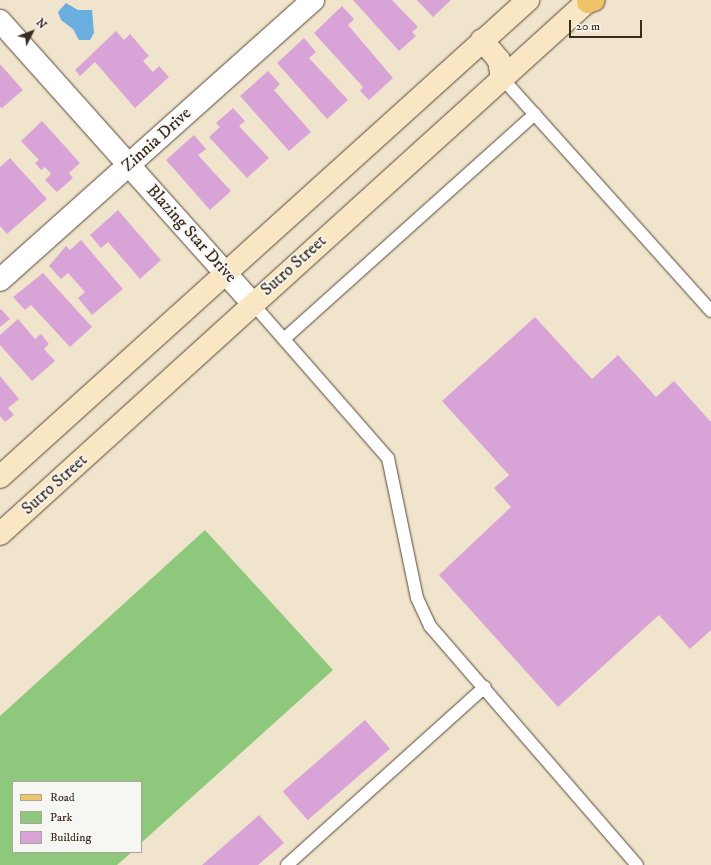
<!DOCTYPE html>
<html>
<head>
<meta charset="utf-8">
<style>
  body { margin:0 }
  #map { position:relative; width:711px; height:865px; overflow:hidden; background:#f1e4cd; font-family:"IM FELL DW Pica",serif }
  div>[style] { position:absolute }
  .green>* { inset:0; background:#8dc87c }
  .water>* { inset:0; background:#6aaddf }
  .building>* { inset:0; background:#d8a4d7; transform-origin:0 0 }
  .roads { filter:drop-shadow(0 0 1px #564638) drop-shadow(0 0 1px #564638) }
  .lane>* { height:12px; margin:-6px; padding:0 6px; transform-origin:6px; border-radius:6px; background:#fff }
  .street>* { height:22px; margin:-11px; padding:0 11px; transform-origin:11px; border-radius:11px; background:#fff }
  .secondary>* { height:22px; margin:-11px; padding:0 11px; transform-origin:11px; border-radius:11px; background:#f9e7c3 }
  .primary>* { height:22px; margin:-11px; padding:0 11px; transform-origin:11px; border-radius:11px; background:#efc469 }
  span { translate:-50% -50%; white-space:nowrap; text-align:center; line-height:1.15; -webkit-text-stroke:3.5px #f6f6f2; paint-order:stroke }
  .street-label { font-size:17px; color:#3b2a1e }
  .legend { position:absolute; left:12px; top:781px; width:130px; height:72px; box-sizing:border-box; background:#f6f6f2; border:1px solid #aba49d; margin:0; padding:5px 7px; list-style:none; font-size:12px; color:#3b2a1e }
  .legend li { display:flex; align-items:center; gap:8px; height:20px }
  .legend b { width:20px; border:1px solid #aba49d }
  .north { position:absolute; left:12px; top:12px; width:40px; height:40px; -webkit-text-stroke:3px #f6f6f2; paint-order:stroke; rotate:48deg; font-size:11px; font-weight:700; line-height:16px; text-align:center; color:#3b2a1e }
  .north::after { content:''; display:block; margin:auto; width:14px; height:18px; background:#3b2a1e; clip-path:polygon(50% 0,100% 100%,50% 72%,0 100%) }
  .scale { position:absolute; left:569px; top:20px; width:73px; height:18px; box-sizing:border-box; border:2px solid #3b2a1e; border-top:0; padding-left:5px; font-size:12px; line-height:14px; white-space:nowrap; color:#3b2a1e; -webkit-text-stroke:3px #f6f6f2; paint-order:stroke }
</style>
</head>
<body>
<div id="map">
  <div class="green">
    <div style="clip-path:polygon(205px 530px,333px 670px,141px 843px,141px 782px,13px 782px,13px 852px,132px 852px,117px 865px,0 865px,0 716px)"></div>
  </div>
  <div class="water">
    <div style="clip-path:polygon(66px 3px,78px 10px,92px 10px,94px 33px,90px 40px,79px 40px,73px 29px,61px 20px,58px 12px)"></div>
  </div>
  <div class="building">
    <div style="clip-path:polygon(353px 0,392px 0,418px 27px,412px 32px,416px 36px,399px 51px)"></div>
    <div style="clip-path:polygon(417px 0,451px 0,433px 17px)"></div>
    <div style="clip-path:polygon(342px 6px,354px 19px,348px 25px,393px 78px,369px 100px,360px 91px,363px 87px,314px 33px)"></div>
    <div style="clip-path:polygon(116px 31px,124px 40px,130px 34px,149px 56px,143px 61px,153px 72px,159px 66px,169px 77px,135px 108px,95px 62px,80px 76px,75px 70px)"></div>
    <div style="clip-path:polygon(304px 38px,316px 52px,309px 58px,348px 100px,327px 119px,277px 63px)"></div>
    <div style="clip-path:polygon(0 64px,23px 90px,2px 108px,0 107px)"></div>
    <div style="clip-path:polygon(268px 71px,280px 84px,274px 90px,311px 132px,289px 151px,240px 96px)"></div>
    <div style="clip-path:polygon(233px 108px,245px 121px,239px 126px,269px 158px,247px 178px,209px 137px,220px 127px,216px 123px)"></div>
    <div style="clip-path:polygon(42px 121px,80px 163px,69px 173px,73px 178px,57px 192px,45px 180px,51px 174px,45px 167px,41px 170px,35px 163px,39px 160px,21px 141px)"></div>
    <div style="clip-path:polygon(194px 135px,206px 149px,198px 155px,231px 191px,210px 210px,166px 160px)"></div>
    <div style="clip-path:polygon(10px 158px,47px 199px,7px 234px,0 226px,0 167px)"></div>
    <div style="clip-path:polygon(118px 210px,161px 260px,140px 279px,108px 242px,101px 248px,90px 235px)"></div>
    <div style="clip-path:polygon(81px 240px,123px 289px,92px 315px,78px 298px,85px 292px,68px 273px,61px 279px,49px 266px,66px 246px,70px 250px)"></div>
    <div style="clip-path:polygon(43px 273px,92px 327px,70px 347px,31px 305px,25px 310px,13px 297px)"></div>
    <div style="clip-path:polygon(1px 309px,10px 319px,0 327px,0 310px)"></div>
    <div style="clip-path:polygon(535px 317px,592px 379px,618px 355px,656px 397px,674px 381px,711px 422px,711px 630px,690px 649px,659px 615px,558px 707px,439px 575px,511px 507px,494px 488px,509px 475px,442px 401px)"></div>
    <div style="clip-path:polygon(18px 319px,35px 339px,41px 334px,49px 344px,44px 349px,55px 361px,32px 381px,0 345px,0 335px)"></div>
    <div style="clip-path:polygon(0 376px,19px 399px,8px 408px,14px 415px,5px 422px,0 416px)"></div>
    <div style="left:365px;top:720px;width:38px;height:109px;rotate:49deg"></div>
    <div style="clip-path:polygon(259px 815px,284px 843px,258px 865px,202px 865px)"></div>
  </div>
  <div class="roads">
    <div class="lane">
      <div style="left:502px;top:78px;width:313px;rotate:48.1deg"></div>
      <div style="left:253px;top:304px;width:205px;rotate:48.8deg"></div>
      <div style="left:388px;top:458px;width:143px;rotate:78.3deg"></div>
      <div style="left:417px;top:598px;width:31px;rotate:65deg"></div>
      <div style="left:430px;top:626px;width:316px;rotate:49.1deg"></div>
      <div style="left:284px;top:339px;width:337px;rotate:-41.9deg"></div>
      <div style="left:287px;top:865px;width:266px;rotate:-42deg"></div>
    </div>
    <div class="street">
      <div style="left:0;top:21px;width:380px;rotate:48.2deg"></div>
      <div style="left:0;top:280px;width:420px;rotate:-41.8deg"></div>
    </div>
    <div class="secondary">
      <div style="left:482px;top:40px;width:26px;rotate:50deg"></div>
      <div style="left:499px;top:60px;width:18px;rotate:81deg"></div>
      <div style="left:0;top:477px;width:712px;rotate:-42.09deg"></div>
      <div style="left:0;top:534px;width:795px;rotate:-42.2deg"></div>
    </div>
    <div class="primary">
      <div style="left:588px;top:2px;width:6px;rotate:-18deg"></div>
    </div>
  </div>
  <div class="street-label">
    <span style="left:157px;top:140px;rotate:-42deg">Zinnia Drive</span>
    <span style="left:191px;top:234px;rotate:48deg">Blazing Star Drive</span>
    <span style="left:294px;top:266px;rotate:-42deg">Sutro Street</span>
    <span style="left:55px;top:485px;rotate:-42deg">Sutro Street</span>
  </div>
  <ul class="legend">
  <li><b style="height:5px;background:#efc469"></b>Road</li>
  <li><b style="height:11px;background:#8dc87c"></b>Park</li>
  <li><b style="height:11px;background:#d8a4d7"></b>Building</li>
  </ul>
  <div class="north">N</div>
  <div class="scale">20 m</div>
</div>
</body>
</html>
